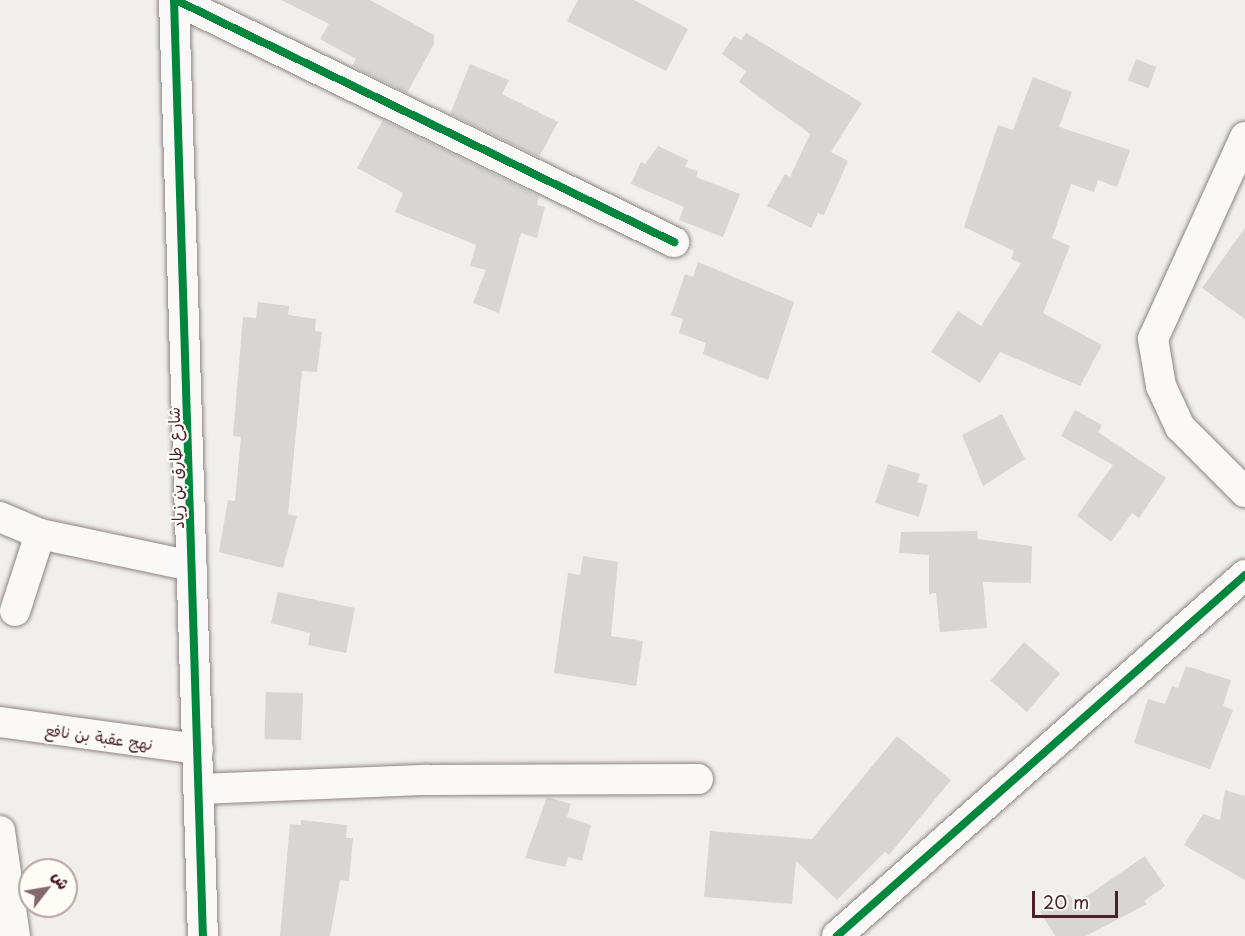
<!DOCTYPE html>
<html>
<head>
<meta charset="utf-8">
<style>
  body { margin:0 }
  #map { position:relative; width:1245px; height:936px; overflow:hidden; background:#f1efec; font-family:"Playpen Sans","Playpen Sans Arabic",sans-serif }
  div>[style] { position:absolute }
  .building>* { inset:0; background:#d8d5d3; transform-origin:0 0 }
  .roads { filter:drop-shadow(0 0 2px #8d8485) drop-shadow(0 0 2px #8d8485) }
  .street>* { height:30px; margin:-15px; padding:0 15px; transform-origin:15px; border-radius:15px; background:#faf9f7 }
  .cycleway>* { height:8px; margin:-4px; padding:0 4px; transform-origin:4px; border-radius:4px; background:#00873e }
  span { translate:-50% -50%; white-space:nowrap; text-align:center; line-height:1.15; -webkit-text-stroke:4.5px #fdfcf7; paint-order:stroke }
  .street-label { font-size:16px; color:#4a1f2b }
  .north { position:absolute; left:18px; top:858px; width:60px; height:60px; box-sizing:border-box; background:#fdfcf7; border:2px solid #b5a4a5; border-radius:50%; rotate:59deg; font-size:16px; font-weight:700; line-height:24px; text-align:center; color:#4a1f2b }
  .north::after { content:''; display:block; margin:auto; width:21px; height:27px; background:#84686f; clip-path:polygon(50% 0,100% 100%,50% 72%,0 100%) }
  .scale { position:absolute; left:1032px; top:891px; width:86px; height:27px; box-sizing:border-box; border:3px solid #4a1f2b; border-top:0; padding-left:8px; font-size:18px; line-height:21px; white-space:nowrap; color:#4a1f2b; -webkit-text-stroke:4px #fdfcf7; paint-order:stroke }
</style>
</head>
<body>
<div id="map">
  <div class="building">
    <div style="clip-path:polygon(281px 0,370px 0,434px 35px,434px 44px,407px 93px,352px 66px,356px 59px,320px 39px,329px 24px)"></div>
    <div style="clip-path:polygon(578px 0,634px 0,688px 29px,666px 71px,567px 21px)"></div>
    <div style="clip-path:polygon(746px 33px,862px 103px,831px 152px,848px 161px,824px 215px,818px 213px,811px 228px,767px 206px,785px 174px,790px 177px,810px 134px,739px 82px,746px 71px,722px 54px,734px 36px,741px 40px)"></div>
    <div style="left:1136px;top:59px;width:22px;height:23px;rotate:21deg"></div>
    <div style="clip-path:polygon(470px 64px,509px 80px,502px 94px,558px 122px,539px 157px,450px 114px)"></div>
    <div style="clip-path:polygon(1033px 77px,1072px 92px,1059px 127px,1130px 150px,1117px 187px,1098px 180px,1094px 192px,1071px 184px,1052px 238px,1070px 246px,1043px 313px,1102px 345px,1080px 386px,1000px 352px,980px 383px,931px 352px,958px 311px,981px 326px,1021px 263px,1011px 259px,1014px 251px,964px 227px,998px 125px,1013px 130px)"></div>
    <div style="clip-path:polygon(383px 120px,539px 196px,537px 205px,545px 207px,537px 238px,521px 233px,499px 313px,473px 303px,486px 270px,470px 266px,476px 245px,395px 212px,403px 193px,357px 168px)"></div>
    <div style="clip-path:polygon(658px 146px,688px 160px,685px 167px,698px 171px,696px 177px,740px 194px,723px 237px,679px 220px,684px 207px,631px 184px,641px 162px,645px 164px)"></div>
    <div style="clip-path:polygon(1245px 228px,1245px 319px,1202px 288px)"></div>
    <div style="clip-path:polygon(698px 262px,794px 302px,768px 380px,703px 354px,706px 343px,679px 333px,683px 319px,671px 315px,685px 274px,693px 277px)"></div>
    <div style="clip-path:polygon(258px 302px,289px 306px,288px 315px,316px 319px,315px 331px,322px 332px,317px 372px,302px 371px,288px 514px,297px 516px,283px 568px,219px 552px,228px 500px,235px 501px,241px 437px,233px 436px,243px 317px,256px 318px)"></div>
    <div style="clip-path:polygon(1075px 410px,1102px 425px,1098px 432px,1166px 478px,1139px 518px,1132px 513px,1111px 542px,1077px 516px,1113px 465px,1061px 436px)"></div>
    <div style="clip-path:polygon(1002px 414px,1025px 459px,983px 486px,962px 435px)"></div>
    <div style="clip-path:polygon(888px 464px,920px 474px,917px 482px,928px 485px,919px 517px,875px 503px)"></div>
    <div style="clip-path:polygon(977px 531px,978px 539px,1032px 546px,1031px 583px,983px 582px,987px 628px,940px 632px,936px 593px,929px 594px,929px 555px,899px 553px,901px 532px)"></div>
    <div style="clip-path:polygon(583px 556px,618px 562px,611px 636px,643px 641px,636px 686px,554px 673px,568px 573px,580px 575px)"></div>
    <div style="clip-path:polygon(278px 592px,355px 608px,346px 653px,308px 645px,310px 633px,271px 623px)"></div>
    <div style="left:1024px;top:642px;width:48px;height:51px;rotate:41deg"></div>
    <div style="clip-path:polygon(1186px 666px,1231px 680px,1223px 706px,1233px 710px,1210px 769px,1134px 743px,1148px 699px,1165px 704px,1172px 686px,1178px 688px)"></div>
    <div style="left:266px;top:692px;width:37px;height:47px;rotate:2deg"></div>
    <div style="clip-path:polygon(897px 736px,951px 780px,889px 855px,885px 852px,837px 900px,796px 861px,792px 904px,704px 897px,710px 831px,812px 839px)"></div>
    <div style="clip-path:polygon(1225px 790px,1245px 796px,1245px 880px,1184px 845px,1203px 814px,1220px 820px)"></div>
    <div style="clip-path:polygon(547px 797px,571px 804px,567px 817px,591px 825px,582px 861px,568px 857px,565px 867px,525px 858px)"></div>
    <div style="clip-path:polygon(301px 820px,347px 825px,346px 838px,353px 838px,349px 881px,340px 880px,330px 936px,280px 936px,290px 824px,301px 825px)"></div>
    <div style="clip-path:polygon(1145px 856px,1165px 886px,1144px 901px,1147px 904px,1086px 936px,1055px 936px,1040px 912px,1069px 894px,1075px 904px)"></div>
  </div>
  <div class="roads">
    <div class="street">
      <div style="left:174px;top:0;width:936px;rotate:88.23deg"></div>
      <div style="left:176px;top:0;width:554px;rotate:25.92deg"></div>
      <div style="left:1245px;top:137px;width:222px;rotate:114.5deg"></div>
      <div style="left:1153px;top:339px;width:48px;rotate:80.3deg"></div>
      <div style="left:1161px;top:386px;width:45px;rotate:65.1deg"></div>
      <div style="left:1180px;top:427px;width:92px;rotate:45deg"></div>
      <div style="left:0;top:517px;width:43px;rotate:23deg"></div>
      <div style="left:40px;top:534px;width:155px;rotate:11.9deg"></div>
      <div style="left:15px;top:611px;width:81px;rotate:-72deg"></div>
      <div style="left:0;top:722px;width:200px;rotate:7.8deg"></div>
      <div style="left:199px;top:789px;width:229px;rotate:-2.3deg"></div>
      <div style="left:428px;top:780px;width:270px;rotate:-0.2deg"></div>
      <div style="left:0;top:831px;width:106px;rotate:81.9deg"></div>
      <div style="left:837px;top:936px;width:545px;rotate:-41.5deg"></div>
    </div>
  </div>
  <div class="cycleway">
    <div style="left:174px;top:0;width:936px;rotate:88.23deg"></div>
    <div style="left:176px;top:0;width:554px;rotate:25.92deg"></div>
    <div style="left:837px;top:936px;width:545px;rotate:-41.5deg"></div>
  </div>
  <div class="street-label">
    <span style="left:175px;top:468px;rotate:-92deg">شارع طارق بن زياد</span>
    <span style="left:99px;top:736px;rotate:8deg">نهج عقبة بن نافع</span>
  </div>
  <div class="north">ش</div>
  <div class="scale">20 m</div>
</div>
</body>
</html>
